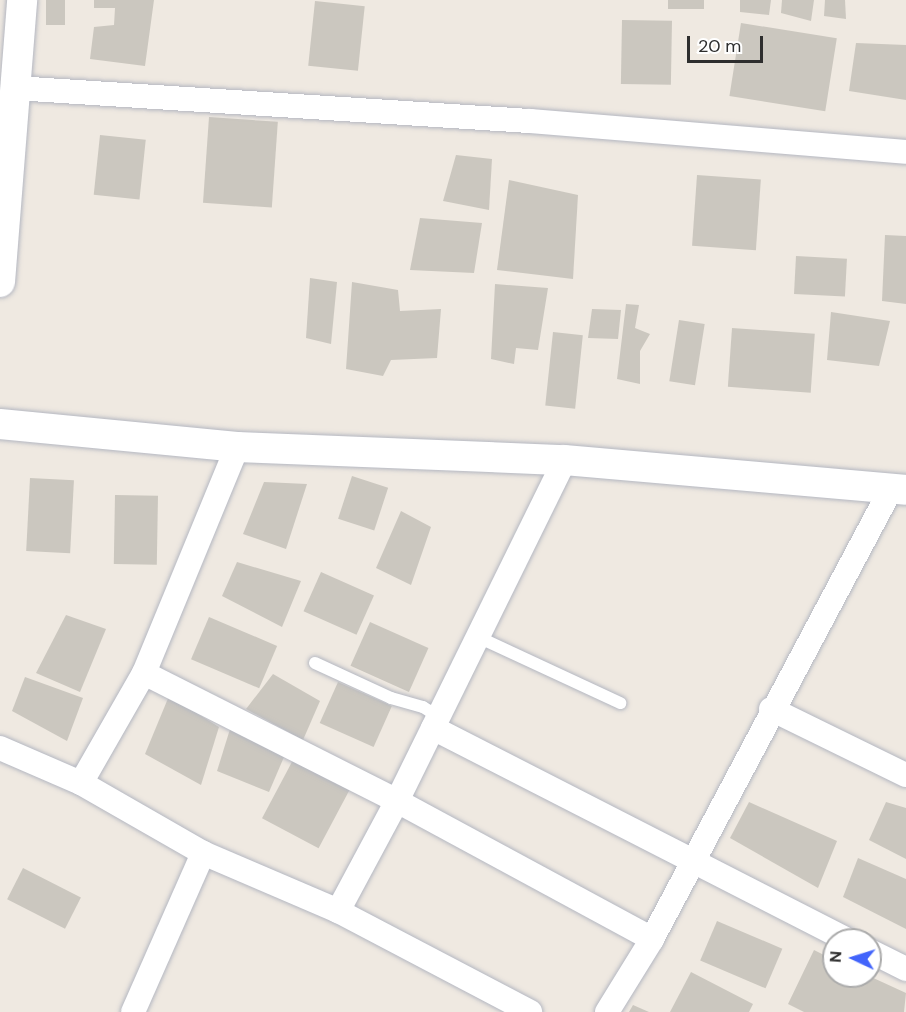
<!DOCTYPE html>
<html>
<head>
<meta charset="utf-8">
<style>
  body { margin:0 }
  #map { position:relative; width:906px; height:1012px; overflow:hidden; background:#efe9e1; font-family:"DM Sans",sans-serif }
  div>[style] { position:absolute }
  .building>* { inset:0; background:#cbc7bf; transform-origin:0 0 }
  .roads { filter:drop-shadow(0 0 2px #b4b7c1) drop-shadow(0 0 2px #b4b7c1) }
  .service>* { height:12px; margin:-6px; padding:0 6px; transform-origin:6px; border-radius:6px; background:#fff }
  .minor>* { height:24px; margin:-12px; padding:0 12px; transform-origin:12px; border-radius:12px; background:#fff }
  .tertiary>* { height:30px; margin:-15px; padding:0 15px; transform-origin:15px; border-radius:15px; background:#fff }
  span { translate:-50% -50%; white-space:nowrap; text-align:center; line-height:1.15; -webkit-text-stroke:5px #fff; paint-order:stroke }
  .north { position:absolute; left:822px; top:928px; width:60px; height:60px; box-sizing:border-box; background:#fff; border:2px solid #ababab; border-radius:50%; rotate:274deg; font-size:16px; font-weight:700; line-height:24px; text-align:center; color:#2e2e2e }
  .north::after { content:''; display:block; margin:auto; width:21px; height:27px; background:#4264fb; clip-path:polygon(50% 0,100% 100%,50% 72%,0 100%) }
  .scale { position:absolute; left:687px; top:36px; width:76px; height:27px; box-sizing:border-box; border:3px solid #2e2e2e; border-top:0; padding-left:8px; font-size:18px; line-height:21px; white-space:nowrap; color:#2e2e2e; -webkit-text-stroke:4px #fff; paint-order:stroke }
</style>
</head>
<body>
<div id="map">
  <div class="building">
    <div style="left:46px;top:0;width:19px;height:25px"></div>
    <div style="clip-path:polygon(94px 0,154px 0,145px 66px,90px 59px,94px 27px,114px 25px,115px 8px,94px 8px)"></div>
    <div style="left:668px;top:0;width:36px;height:9px"></div>
    <div style="clip-path:polygon(740px 0,771px 0,769px 15px,740px 12px)"></div>
    <div style="clip-path:polygon(782px 0,814px 0,811px 21px,781px 13px)"></div>
    <div style="clip-path:polygon(825px 0,845px 0,846px 19px,824px 16px)"></div>
    <div style="left:315px;top:1px;width:50px;height:65px;rotate:6deg"></div>
    <div style="left:622px;top:20px;width:50px;height:64px;rotate:1deg"></div>
    <div style="left:741px;top:23px;width:97px;height:74px;rotate:9deg"></div>
    <div style="clip-path:polygon(856px 43px,906px 45px,906px 100px,849px 91px)"></div>
    <div style="left:209px;top:117px;width:69px;height:86px;rotate:4deg"></div>
    <div style="left:100px;top:135px;width:46px;height:60px;rotate:6deg"></div>
    <div style="clip-path:polygon(456px 155px,492px 159px,489px 210px,443px 201px)"></div>
    <div style="left:697px;top:175px;width:64px;height:71px;rotate:4deg"></div>
    <div style="clip-path:polygon(509px 180px,578px 195px,573px 279px,497px 270px)"></div>
    <div style="clip-path:polygon(420px 218px,482px 223px,474px 273px,410px 270px)"></div>
    <div style="clip-path:polygon(885px 235px,906px 236px,906px 304px,882px 301px)"></div>
    <div style="left:796px;top:256px;width:51px;height:38px;rotate:3deg"></div>
    <div style="clip-path:polygon(310px 278px,337px 282px,331px 344px,306px 338px)"></div>
    <div style="clip-path:polygon(352px 282px,398px 290px,400px 311px,441px 309px,437px 358px,391px 360px,383px 376px,346px 369px)"></div>
    <div style="clip-path:polygon(495px 284px,548px 288px,538px 350px,516px 348px,514px 364px,491px 359px)"></div>
    <div style="clip-path:polygon(626px 304px,639px 305px,635px 328px,650px 334px,640px 351px,640px 384px,617px 379px)"></div>
    <div style="clip-path:polygon(592px 309px,621px 310px,618px 339px,588px 338px)"></div>
    <div style="clip-path:polygon(831px 312px,890px 321px,879px 366px,827px 360px)"></div>
    <div style="left:679px;top:320px;width:26px;height:62px;rotate:9deg"></div>
    <div style="left:732px;top:328px;width:83px;height:59px;rotate:4deg"></div>
    <div style="left:553px;top:332px;width:30px;height:74px;rotate:6deg"></div>
    <div style="left:352px;top:476px;width:38px;height:45px;rotate:18deg"></div>
    <div style="left:30px;top:478px;width:44px;height:73px;rotate:3deg"></div>
    <div style="clip-path:polygon(264px 482px,307px 484px,286px 549px,243px 534px)"></div>
    <div style="left:115px;top:495px;width:43px;height:69px;rotate:1deg"></div>
    <div style="clip-path:polygon(401px 511px,431px 527px,411px 585px,376px 568px)"></div>
    <div style="clip-path:polygon(237px 562px,301px 581px,282px 627px,222px 596px)"></div>
    <div style="left:321px;top:572px;width:58px;height:43px;rotate:24deg"></div>
    <div style="clip-path:polygon(66px 615px,106px 629px,80px 692px,36px 673px)"></div>
    <div style="left:209px;top:617px;width:74px;height:46px;rotate:23deg"></div>
    <div style="left:370px;top:622px;width:64px;height:48px;rotate:24deg"></div>
    <div style="clip-path:polygon(273px 674px,320px 701px,303px 740px,246px 709px)"></div>
    <div style="clip-path:polygon(25px 677px,83px 698px,67px 741px,12px 711px)"></div>
    <div style="left:338px;top:682px;width:59px;height:45px;rotate:24deg"></div>
    <div style="clip-path:polygon(169px 696px,219px 727px,201px 785px,145px 754px)"></div>
    <div style="clip-path:polygon(231px 726px,284px 757px,269px 792px,217px 771px)"></div>
    <div style="left:293px;top:760px;width:64px;height:66px;rotate:28deg"></div>
    <div style="clip-path:polygon(749px 802px,837px 841px,818px 888px,730px 838px)"></div>
    <div style="clip-path:polygon(886px 802px,906px 808px,906px 859px,869px 840px)"></div>
    <div style="clip-path:polygon(858px 858px,906px 879px,906px 929px,843px 897px)"></div>
    <div style="left:23px;top:868px;width:65px;height:35px;rotate:27deg"></div>
    <div style="left:717px;top:921px;width:71px;height:43px;rotate:23deg"></div>
    <div style="clip-path:polygon(814px 950px,834px 960px,834px 976px,869px 976px,906px 993px,904px 1012px,804px 1012px,788px 1004px)"></div>
    <div style="clip-path:polygon(691px 972px,753px 1004px,749px 1012px,670px 1012px)"></div>
    <div style="clip-path:polygon(633px 1005px,649px 1012px,629px 1012px)"></div>
  </div>
  <div class="roads">
    <div class="service">
      <div style="left:478px;top:637px;width:157px;rotate:24.9deg"></div>
      <div style="left:315px;top:663px;width:84px;rotate:24.7deg"></div>
      <div style="left:391px;top:698px;width:33px;rotate:16deg"></div>
      <div style="left:423px;top:707px;width:19px;rotate:32deg"></div>
    </div>
    <div class="minor">
      <div style="left:15px;top:88px;width:516px;rotate:3.67deg"></div>
      <div style="left:530px;top:121px;width:377px;rotate:4.7deg"></div>
      <div style="left:144px;top:673px;width:284px;rotate:26.8deg"></div>
      <div style="left:397px;top:801px;width:290px;rotate:28.4deg"></div>
      <div style="left:771px;top:709px;width:150px;rotate:26.1deg"></div>
      <div style="left:433px;top:728px;width:466px;rotate:27.1deg"></div>
      <div style="left:0;top:748px;width:88px;rotate:23.4deg"></div>
      <div style="left:81px;top:783px;width:141px;rotate:29.8deg"></div>
      <div style="left:203px;top:853px;width:147px;rotate:23.2deg"></div>
      <div style="left:338px;top:911px;width:217px;rotate:27.7deg"></div>
      <div style="left:81px;top:783px;width:127px;rotate:-60.2deg"></div>
      <div style="left:144px;top:673px;width:244px;rotate:-67.6deg"></div>
      <div style="left:338px;top:911px;width:125px;rotate:-61.8deg"></div>
      <div style="left:397px;top:801px;width:380px;rotate:-63.8deg"></div>
      <div style="left:870px;top:951px;width:40px;rotate:26.6deg"></div>
      <div style="left:133px;top:1012px;width:174px;rotate:-66.2deg"></div>
      <div style="left:607px;top:1012px;width:86px;rotate:-58.3deg"></div>
      <div style="left:652px;top:939px;width:510px;rotate:-62.03deg"></div>
    </div>
    <div class="tertiary">
      <div style="left:0;top:282px;width:283px;rotate:-85.5deg"></div>
      <div style="left:0;top:424px;width:238px;rotate:5.5deg"></div>
      <div style="left:237px;top:447px;width:328px;rotate:2.3deg"></div>
      <div style="left:565px;top:460px;width:342px;rotate:5deg"></div>
    </div>
  </div>
  <div class="north">N</div>
  <div class="scale">20 m</div>
</div>
</body>
</html>
